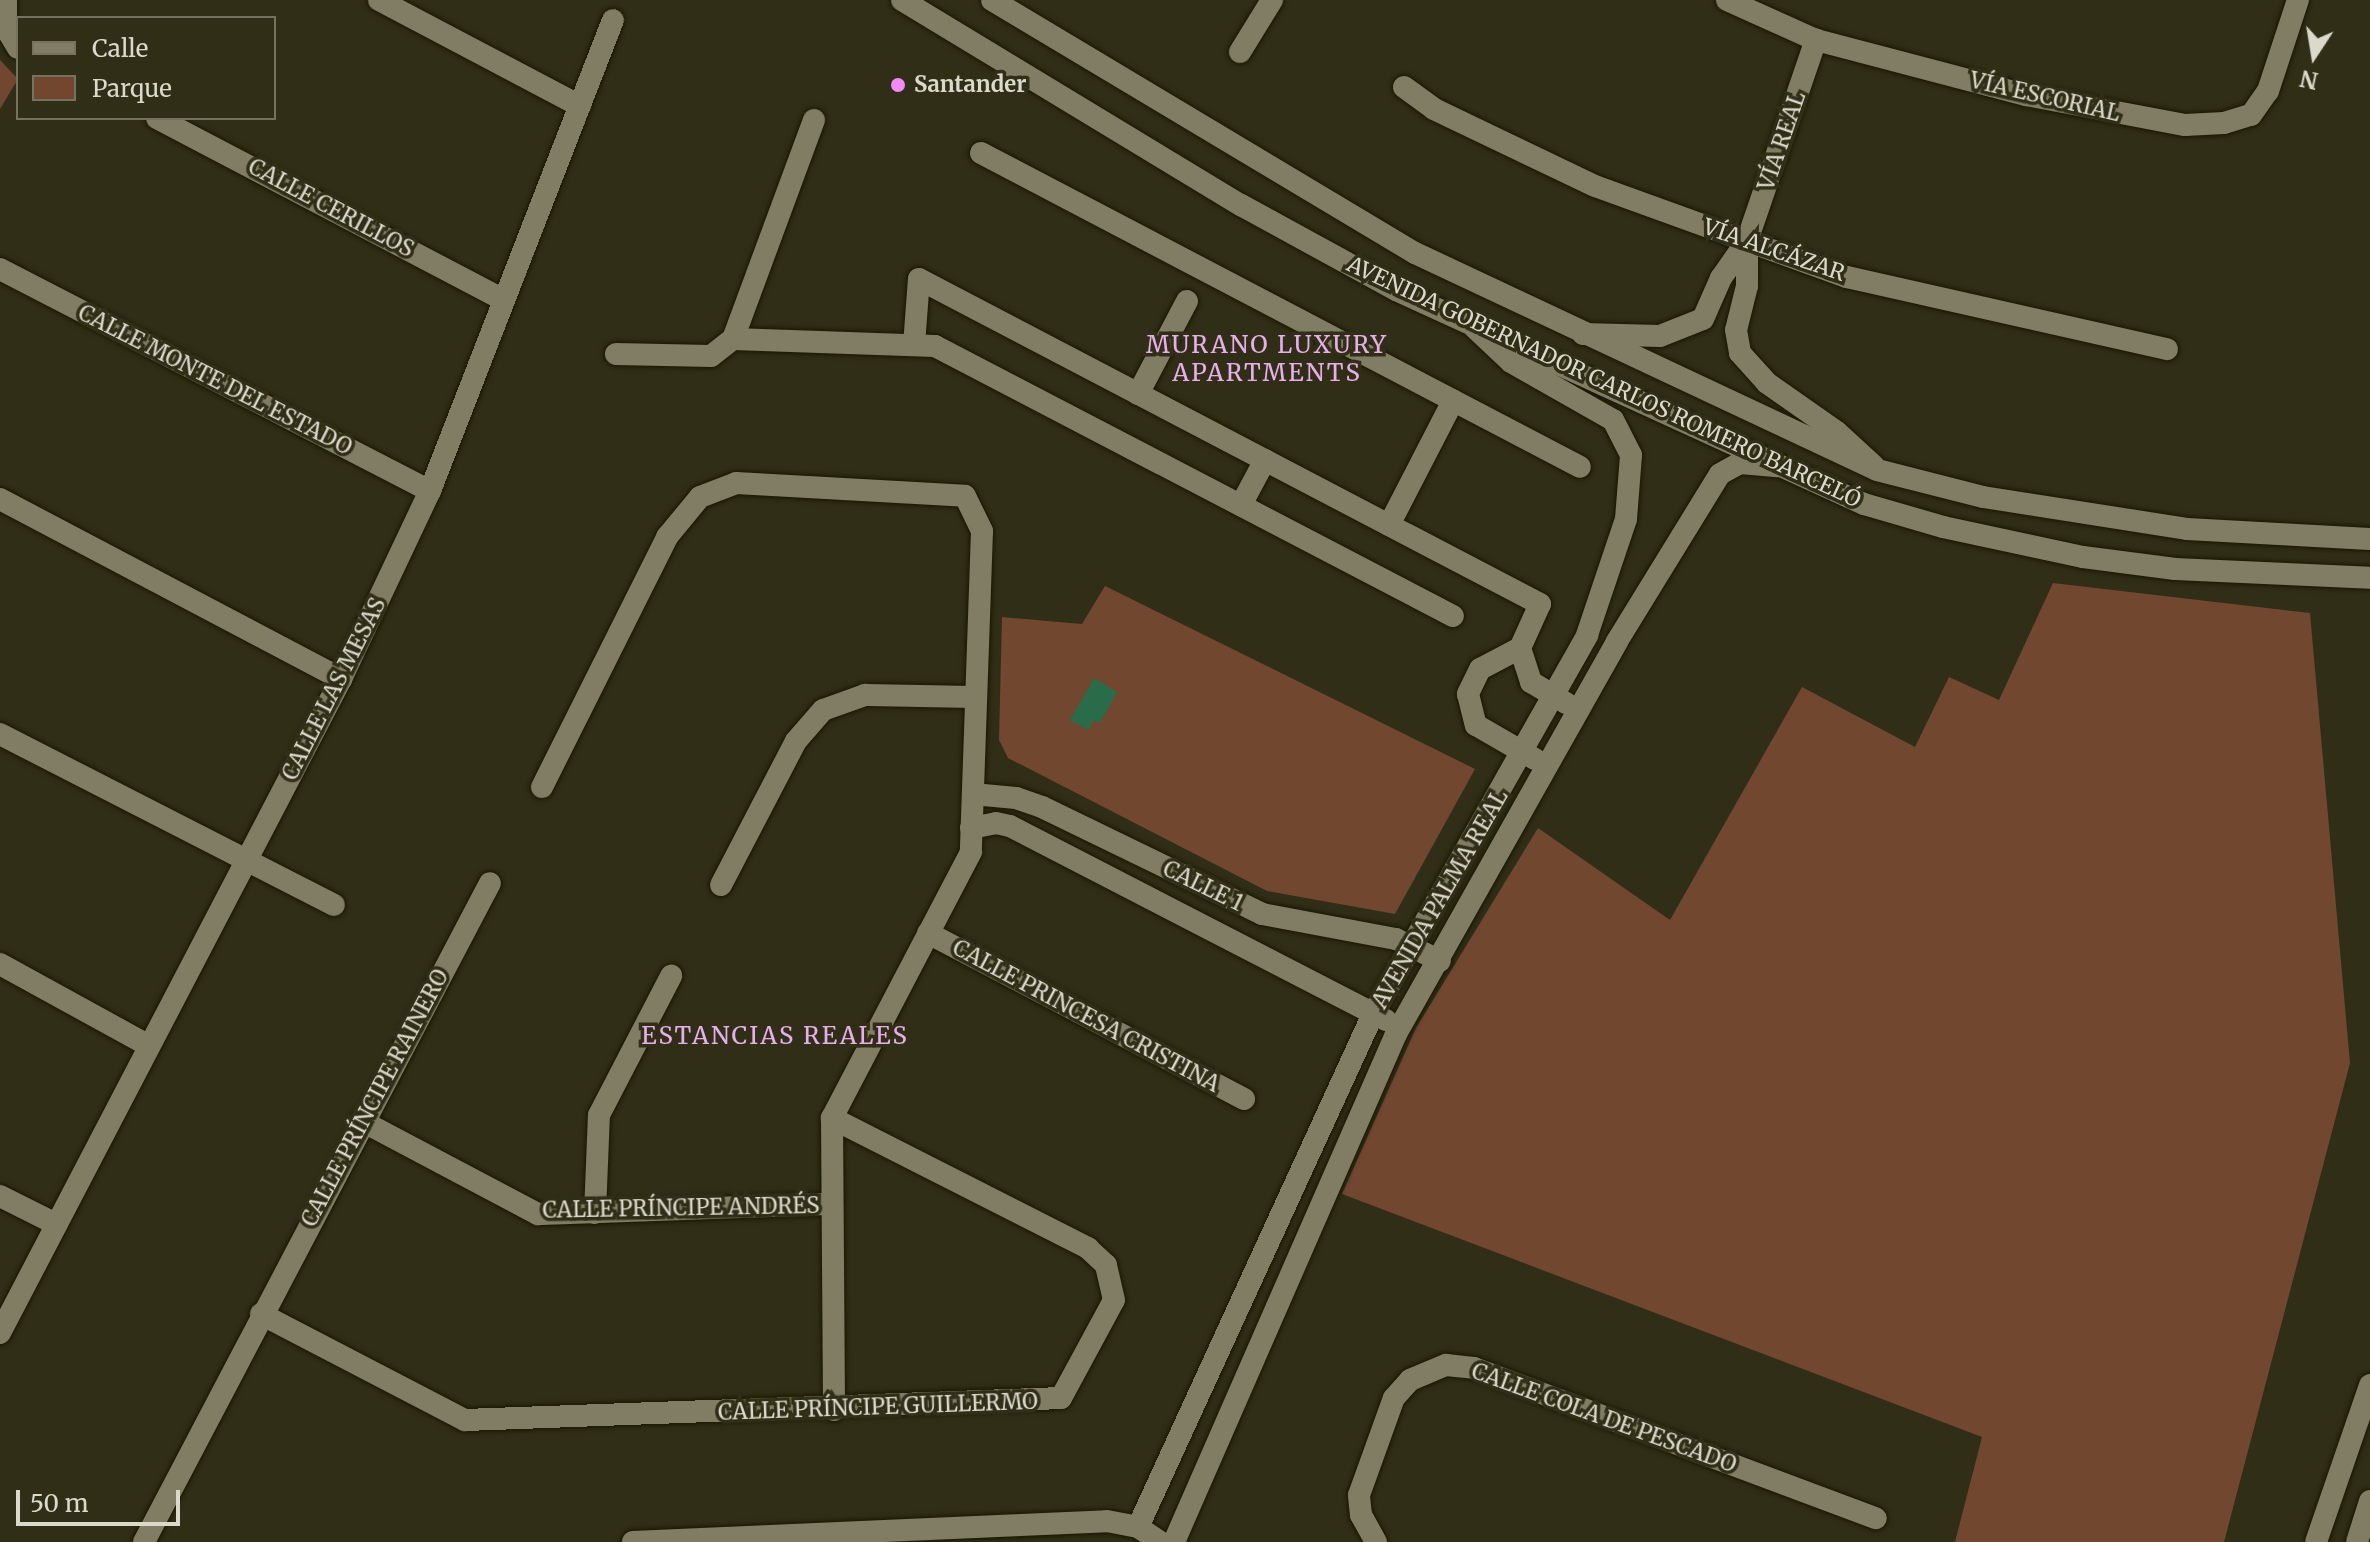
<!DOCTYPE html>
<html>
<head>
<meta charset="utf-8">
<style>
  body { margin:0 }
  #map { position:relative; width:2370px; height:1542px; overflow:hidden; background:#312e17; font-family:Merriweather,serif }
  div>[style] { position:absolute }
  .green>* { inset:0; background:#714730 }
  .water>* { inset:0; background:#2a6b49 }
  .roads { filter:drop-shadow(0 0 2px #191602) drop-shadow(0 0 2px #191602) }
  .minor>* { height:22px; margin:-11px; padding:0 11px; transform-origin:11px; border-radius:11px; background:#807d64 }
  .secondary>* { height:22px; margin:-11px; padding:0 11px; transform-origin:11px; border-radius:11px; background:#807d64 }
  .dots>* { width:22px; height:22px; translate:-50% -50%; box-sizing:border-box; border:4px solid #312e17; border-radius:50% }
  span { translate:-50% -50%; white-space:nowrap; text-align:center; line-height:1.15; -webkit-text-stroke:7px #312e17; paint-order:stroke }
  .poi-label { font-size:22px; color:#dad9cb; font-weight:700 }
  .left { translate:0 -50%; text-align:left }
  .street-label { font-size:22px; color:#dad9cb }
  .neighbourhood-label { font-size:24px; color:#e7afe9; letter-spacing:2px }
  .legend { position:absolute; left:16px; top:16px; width:260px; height:104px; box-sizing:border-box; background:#312e17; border:2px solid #75725f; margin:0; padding:10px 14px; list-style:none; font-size:24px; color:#dad9cb }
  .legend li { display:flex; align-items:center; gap:16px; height:40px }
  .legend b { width:40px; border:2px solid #75725f }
  .north { position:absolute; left:2274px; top:16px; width:80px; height:80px; -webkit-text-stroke:6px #312e17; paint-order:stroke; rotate:192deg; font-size:22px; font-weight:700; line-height:32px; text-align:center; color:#dad9cb }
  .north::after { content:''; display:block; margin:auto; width:28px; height:36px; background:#dad9cb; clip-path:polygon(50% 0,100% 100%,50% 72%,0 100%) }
  .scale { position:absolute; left:16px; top:1490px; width:164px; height:36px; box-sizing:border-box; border:4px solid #dad9cb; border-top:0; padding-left:10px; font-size:24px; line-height:28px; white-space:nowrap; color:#dad9cb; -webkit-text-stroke:6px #312e17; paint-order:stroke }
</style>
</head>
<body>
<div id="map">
  <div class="green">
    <div style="clip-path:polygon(0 60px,18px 79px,0 109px)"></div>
    <div style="clip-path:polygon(2053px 583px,2310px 613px,2350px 1063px,2224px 1542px,1955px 1542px,1982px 1437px,1342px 1194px,1416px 1028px,1538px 828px,1670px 920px,1802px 687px,1915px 747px,1949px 677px,1999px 700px)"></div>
    <div style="clip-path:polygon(1105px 586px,1475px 769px,1395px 914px,1267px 891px,1008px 758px,999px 740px,1002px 617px,1082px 624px)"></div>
  </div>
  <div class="water">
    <div style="clip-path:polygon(1094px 678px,1117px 692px,1100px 723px,1094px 720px,1088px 730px,1070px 720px)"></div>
  </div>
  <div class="roads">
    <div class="minor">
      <div style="left:6px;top:0;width:28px;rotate:90deg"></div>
      <div style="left:6px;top:28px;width:23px;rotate:59deg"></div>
      <div style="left:379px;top:0;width:227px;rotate:27.8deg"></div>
      <div style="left:1727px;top:0;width:98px;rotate:24.2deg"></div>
      <div style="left:1816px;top:40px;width:217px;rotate:14.7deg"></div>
      <div style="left:2026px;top:95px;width:162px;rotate:10.7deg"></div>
      <div style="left:2185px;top:125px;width:39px;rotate:-3deg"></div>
      <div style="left:2224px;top:123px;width:28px;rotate:-17deg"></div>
      <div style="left:2251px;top:115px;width:29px;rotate:-55deg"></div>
      <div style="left:2268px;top:91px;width:96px;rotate:-71.8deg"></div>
      <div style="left:1240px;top:52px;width:61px;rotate:-58.4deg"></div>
      <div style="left:1404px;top:87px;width:37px;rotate:36deg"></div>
      <div style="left:1434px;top:109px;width:178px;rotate:25.6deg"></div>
      <div style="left:1595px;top:186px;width:268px;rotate:19.9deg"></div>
      <div style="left:1847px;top:277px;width:328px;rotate:12.7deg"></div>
      <div style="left:157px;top:118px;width:392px;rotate:27.7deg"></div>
      <div style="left:814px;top:120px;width:233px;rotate:110.3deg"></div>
      <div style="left:733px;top:339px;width:202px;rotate:2deg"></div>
      <div style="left:935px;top:346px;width:584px;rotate:27.53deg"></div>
      <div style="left:981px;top:153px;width:676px;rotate:27.66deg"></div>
      <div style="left:1747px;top:241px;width:45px;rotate:90deg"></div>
      <div style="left:1747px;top:286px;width:45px;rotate:104deg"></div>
      <div style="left:1736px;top:330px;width:23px;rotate:80deg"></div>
      <div style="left:1740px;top:353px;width:40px;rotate:48deg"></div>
      <div style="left:1767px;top:383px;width:85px;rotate:35deg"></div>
      <div style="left:1837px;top:432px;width:50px;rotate:42.6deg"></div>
      <div style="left:0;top:269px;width:484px;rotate:27.3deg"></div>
      <div style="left:1583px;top:334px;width:77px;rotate:1.5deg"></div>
      <div style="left:1660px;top:336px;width:46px;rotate:-21.6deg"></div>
      <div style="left:1703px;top:319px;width:45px;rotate:-66.3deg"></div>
      <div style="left:1721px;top:278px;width:45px;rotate:-54.9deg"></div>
      <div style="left:1747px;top:241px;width:213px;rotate:-71.1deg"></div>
      <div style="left:914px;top:345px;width:66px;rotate:-85.7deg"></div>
      <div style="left:919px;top:279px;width:701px;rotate:27.63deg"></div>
      <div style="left:1540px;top:604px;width:48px;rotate:114.4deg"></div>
      <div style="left:1520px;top:648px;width:45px;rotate:152.3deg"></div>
      <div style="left:1480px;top:669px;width:28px;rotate:116deg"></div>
      <div style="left:1468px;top:694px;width:32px;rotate:76deg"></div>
      <div style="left:1476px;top:725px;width:68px;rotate:30deg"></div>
      <div style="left:616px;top:354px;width:95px;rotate:1.2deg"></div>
      <div style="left:711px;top:356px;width:28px;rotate:-38deg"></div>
      <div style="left:1138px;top:394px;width:105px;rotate:-62.2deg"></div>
      <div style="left:0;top:499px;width:386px;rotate:27.8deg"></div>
      <div style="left:1241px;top:505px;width:51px;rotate:-61.9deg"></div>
      <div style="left:1389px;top:525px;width:140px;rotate:-62.7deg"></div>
      <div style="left:1520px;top:648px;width:36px;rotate:72deg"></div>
      <div style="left:1531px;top:682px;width:41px;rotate:31deg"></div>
      <div style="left:0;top:734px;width:375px;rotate:27.1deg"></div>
      <div style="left:542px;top:787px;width:280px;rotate:-63.4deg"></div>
      <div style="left:667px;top:537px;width:52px;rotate:-50.5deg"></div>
      <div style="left:700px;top:497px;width:39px;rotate:-21deg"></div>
      <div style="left:736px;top:483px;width:229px;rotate:3.2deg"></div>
      <div style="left:965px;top:496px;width:39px;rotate:64deg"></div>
      <div style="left:982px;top:531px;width:321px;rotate:92deg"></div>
      <div style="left:971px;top:852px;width:300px;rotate:117.6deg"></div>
      <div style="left:832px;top:1118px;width:292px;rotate:89.6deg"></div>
      <div style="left:973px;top:794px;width:43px;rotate:5.3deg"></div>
      <div style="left:1016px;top:798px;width:28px;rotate:19deg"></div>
      <div style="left:1042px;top:807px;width:245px;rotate:25.9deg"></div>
      <div style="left:1262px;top:914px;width:136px;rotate:10.6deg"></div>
      <div style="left:1396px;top:939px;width:49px;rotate:26.6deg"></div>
      <div style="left:971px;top:828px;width:25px;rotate:-11deg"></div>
      <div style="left:996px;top:823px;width:14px;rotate:12deg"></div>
      <div style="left:1010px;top:826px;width:423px;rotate:27.3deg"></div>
      <div style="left:721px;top:885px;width:162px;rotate:-62.5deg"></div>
      <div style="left:796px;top:741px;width:41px;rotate:-48.9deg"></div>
      <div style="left:823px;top:710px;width:45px;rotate:-19.7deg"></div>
      <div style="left:865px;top:695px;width:111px;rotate:1deg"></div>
      <div style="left:928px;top:933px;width:357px;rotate:27.7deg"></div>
      <div style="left:0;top:964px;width:170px;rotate:28.8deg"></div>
      <div style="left:362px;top:1121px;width:199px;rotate:27.9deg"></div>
      <div style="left:538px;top:1214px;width:292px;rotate:-2deg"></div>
      <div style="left:0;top:1196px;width:63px;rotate:26.6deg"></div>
      <div style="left:595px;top:1213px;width:98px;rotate:-87.7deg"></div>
      <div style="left:599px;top:1115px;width:157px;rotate:-62.6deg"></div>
      <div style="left:261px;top:1314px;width:230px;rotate:27.5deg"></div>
      <div style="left:465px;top:1420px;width:596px;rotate:-2.11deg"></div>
      <div style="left:1061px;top:1398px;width:111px;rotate:-61.6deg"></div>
      <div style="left:1114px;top:1300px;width:36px;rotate:-103deg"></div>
      <div style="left:1106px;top:1265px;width:25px;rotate:-137deg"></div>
      <div style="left:1088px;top:1248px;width:287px;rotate:-153.1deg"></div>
      <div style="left:0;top:1333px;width:738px;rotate:-62.46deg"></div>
      <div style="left:341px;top:679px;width:208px;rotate:-64.7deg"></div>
      <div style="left:430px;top:491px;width:505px;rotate:-68.77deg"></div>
      <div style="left:1138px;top:1527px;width:564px;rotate:-65.39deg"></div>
      <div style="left:1373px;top:1014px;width:435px;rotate:-60.5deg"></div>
      <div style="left:1587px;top:635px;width:122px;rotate:-71.4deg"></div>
      <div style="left:1626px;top:519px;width:64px;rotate:-85.5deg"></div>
      <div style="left:1631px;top:455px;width:39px;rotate:-117deg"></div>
      <div style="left:1613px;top:420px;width:117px;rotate:-150.4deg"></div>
      <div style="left:1511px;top:362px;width:50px;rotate:-136.6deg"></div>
      <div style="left:144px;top:1542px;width:744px;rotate:-62.3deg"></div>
      <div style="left:633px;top:1542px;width:474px;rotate:-2.5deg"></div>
      <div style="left:1107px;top:1521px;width:32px;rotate:11deg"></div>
      <div style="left:1138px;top:1527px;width:27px;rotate:34deg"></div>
      <div style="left:1174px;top:1542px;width:554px;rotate:-66.39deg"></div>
      <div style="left:1396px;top:1034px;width:449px;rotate:-60.6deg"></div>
      <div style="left:1616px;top:643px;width:198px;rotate:-58.4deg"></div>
      <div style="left:1720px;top:474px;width:23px;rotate:-29deg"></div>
      <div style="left:1740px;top:463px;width:38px;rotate:5deg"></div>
      <div style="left:1376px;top:1542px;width:31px;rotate:-119deg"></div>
      <div style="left:1361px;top:1515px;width:20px;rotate:-96deg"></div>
      <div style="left:1359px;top:1495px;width:103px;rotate:-70.2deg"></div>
      <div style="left:1394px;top:1398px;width:24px;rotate:-48deg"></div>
      <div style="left:1410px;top:1380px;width:39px;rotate:-23deg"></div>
      <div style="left:1446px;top:1365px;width:28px;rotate:6deg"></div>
      <div style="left:1474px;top:1368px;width:429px;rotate:20.5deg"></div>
    </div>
    <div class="secondary">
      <div style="left:902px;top:0;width:396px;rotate:31.2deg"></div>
      <div style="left:1241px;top:205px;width:177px;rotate:28.7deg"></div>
      <div style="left:1396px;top:290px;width:515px;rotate:24.57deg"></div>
      <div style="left:1864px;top:504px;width:82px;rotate:16.2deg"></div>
      <div style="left:1943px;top:527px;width:143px;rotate:12.1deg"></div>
      <div style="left:2083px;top:557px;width:93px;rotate:7.4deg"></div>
      <div style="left:2175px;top:569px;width:195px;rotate:2.6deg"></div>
      <div style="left:992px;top:0;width:493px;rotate:30.9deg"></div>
      <div style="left:1415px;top:253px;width:510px;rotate:25.16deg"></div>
      <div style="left:1877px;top:470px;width:109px;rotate:14.3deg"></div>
      <div style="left:1983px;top:497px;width:206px;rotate:8.9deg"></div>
      <div style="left:2187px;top:529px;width:183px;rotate:3.1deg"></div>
      <div style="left:2316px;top:1542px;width:166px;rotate:-71deg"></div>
      <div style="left:2357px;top:1542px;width:43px;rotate:-72.4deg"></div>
    </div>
  </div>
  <div class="dots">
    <div style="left:898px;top:85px;background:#f08bf5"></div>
  </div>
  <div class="poi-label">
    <span class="left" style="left:914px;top:85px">Santander</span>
  </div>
  <div class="street-label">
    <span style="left:2045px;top:97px;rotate:13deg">VÍA ESCORIAL</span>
    <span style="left:1782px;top:141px;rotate:-71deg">VÍA REAL</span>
    <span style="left:331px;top:208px;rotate:28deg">CALLE CERILLOS</span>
    <span style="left:1774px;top:250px;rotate:19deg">VÍA ALCÁZAR</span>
    <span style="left:215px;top:380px;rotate:27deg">CALLE MONTE DEL ESTADO</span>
    <span style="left:1604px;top:382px;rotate:25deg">AVENIDA GOBERNADOR CARLOS ROMERO BARCELÓ</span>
    <span style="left:334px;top:689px;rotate:-63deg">CALLE LAS MESAS</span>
    <span style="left:1203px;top:886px;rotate:26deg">CALLE 1</span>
    <span style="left:1440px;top:899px;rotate:-60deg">AVENIDA PALMA REAL</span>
    <span style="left:1086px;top:1016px;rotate:28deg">CALLE PRINCESA CRISTINA</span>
    <span style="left:375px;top:1098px;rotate:-62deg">CALLE PRÍNCIPE RAINERO</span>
    <span style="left:681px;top:1208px;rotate:-1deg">CALLE PRÍNCIPE ANDRÉS</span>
    <span style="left:878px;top:1407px;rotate:-2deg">CALLE PRÍNCIPE GUILLERMO</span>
    <span style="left:1604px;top:1418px;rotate:20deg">CALLE COLA DE PESCADO</span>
  </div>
  <div class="neighbourhood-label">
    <span style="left:1267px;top:359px">MURANO LUXURY<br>APARTMENTS</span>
    <span style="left:775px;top:1036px">ESTANCIAS REALES</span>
  </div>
  <ul class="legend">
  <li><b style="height:10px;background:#807d64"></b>Calle</li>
  <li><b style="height:22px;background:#714730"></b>Parque</li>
  </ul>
  <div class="north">N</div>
  <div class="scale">50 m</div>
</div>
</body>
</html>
